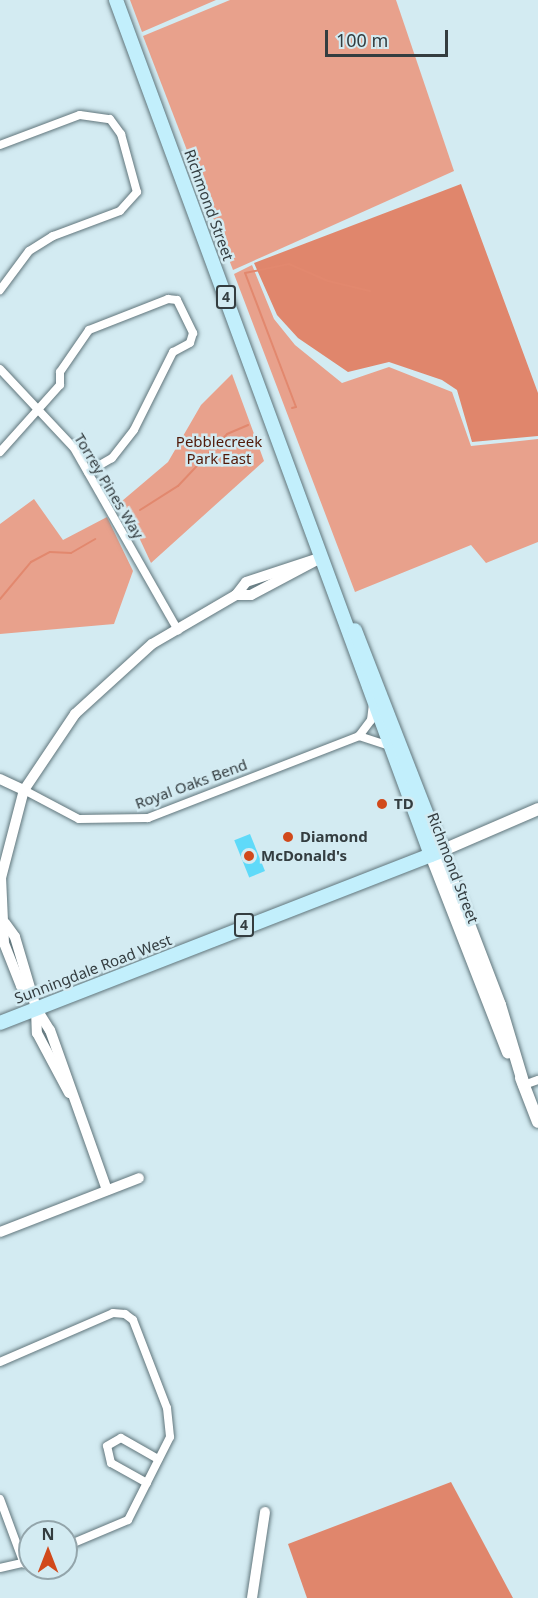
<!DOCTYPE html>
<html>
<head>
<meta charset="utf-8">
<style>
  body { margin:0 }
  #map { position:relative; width:538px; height:1598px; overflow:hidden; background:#d3ebf2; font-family:"Noto Sans",sans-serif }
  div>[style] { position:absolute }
  .green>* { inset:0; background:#e8a18c }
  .forest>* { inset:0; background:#e0866c }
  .stream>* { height:2px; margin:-1px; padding:0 1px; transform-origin:1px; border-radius:1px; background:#e2886e }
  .building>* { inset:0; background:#5fdaf9; transform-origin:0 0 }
  .roads { filter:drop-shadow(0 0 2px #61767c) drop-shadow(0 0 2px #61767c) }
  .minor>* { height:8px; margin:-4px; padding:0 4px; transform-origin:4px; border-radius:4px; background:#fff }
  .tertiary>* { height:10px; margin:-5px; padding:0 5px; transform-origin:5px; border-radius:5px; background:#fff }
  .secondary>* { height:12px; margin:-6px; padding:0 6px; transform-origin:6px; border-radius:6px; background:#fff }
  .primary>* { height:14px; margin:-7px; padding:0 7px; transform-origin:7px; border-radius:7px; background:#c2effc }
  .dots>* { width:16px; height:16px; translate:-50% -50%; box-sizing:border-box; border:3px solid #d3ebf2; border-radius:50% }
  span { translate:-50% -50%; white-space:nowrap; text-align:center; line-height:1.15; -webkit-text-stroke:5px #d3ebf2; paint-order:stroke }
  .shield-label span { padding:2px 4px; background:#d3ebf2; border:2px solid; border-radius:4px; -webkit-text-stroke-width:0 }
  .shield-label { font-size:14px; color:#343d40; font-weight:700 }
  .street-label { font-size:15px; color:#343d40 }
  .park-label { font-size:15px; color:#511908 }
  .poi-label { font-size:15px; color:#343d40; font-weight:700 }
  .left { translate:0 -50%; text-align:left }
  .north { position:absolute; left:18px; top:1520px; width:60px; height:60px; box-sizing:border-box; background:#d3ebf2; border:2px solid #93a5ab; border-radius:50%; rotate:0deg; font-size:16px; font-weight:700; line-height:24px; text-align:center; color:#343d40 }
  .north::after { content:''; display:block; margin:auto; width:21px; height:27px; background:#d1491b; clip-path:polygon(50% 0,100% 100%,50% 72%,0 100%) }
  .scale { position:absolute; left:325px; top:30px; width:123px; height:27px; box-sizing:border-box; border:3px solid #343d40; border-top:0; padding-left:8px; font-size:18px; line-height:21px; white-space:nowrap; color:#343d40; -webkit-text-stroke:4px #d3ebf2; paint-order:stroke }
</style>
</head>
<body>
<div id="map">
  <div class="green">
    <div style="clip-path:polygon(130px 0,216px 0,142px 32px)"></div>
    <div style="clip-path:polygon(230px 0,396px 0,454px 171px,233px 270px,143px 36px)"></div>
    <div style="clip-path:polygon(252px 265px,274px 319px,295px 345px,342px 383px,389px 367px,452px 392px,471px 446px,538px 439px,538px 542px,486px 563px,471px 545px,355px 592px,234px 274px)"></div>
    <div style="clip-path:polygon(232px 374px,264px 461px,151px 563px,122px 501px,168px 462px,201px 405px)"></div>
    <div style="clip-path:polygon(34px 499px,63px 540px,107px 517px,133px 571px,114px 624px,0 634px,0 524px)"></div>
  </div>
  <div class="forest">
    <div style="clip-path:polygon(461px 184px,538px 393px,538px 436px,472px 442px,457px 390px,442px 380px,389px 362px,348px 372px,298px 338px,277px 315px,254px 263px)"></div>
    <div style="clip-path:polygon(451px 1482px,513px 1598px,307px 1598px,288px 1544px)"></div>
  </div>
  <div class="stream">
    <div style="left:292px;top:408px;width:4px;rotate:-14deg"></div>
    <div style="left:296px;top:407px;width:143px;rotate:-110.8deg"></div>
    <div style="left:245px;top:273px;width:45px;rotate:-11.6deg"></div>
    <div style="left:289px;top:264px;width:43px;rotate:23.6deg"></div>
    <div style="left:328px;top:281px;width:43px;rotate:13.4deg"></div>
    <div style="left:140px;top:510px;width:45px;rotate:-32.3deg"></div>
    <div style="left:178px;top:486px;width:71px;rotate:-46.7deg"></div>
    <div style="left:227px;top:434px;width:23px;rotate:-23deg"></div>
    <div style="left:0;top:599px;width:48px;rotate:-50deg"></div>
    <div style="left:31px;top:562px;width:21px;rotate:-28deg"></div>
    <div style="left:50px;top:552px;width:21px;rotate:3deg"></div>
    <div style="left:71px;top:553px;width:28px;rotate:-30deg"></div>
  </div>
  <div class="building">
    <div style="left:250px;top:834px;width:40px;height:17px;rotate:68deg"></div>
  </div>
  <div class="roads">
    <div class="minor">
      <div style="left:0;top:145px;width:85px;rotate:-20.6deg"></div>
      <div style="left:80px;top:115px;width:30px;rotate:8deg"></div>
      <div style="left:110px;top:119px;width:19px;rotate:54deg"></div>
      <div style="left:121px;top:134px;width:60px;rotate:74.6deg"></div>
      <div style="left:137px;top:192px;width:25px;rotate:132deg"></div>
      <div style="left:120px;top:211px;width:72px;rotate:159.5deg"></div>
      <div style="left:53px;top:236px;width:28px;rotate:148deg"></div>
      <div style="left:29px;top:251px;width:49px;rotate:126.6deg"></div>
      <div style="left:0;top:369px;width:108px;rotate:46.9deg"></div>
      <div style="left:74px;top:448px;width:210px;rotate:60.3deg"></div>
      <div style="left:0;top:452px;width:90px;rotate:-48.2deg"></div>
      <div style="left:60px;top:385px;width:13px;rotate:-90deg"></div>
      <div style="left:60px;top:372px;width:51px;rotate:-55.4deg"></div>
      <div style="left:89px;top:330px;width:85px;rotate:-21.4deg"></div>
      <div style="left:168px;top:299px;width:9px;rotate:6deg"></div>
      <div style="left:177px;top:300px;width:37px;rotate:64deg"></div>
      <div style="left:193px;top:333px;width:10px;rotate:107deg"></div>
      <div style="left:190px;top:343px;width:19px;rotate:152deg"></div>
      <div style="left:173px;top:352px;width:87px;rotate:116.6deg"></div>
      <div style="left:134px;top:430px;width:36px;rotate:128deg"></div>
      <div style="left:112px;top:458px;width:28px;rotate:150deg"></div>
      <div style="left:359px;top:736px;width:33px;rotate:18deg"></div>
      <div style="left:24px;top:790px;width:62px;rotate:27.8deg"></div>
      <div style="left:79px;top:819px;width:69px;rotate:-0.8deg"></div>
      <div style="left:148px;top:818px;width:226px;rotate:-21.2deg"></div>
      <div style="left:359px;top:736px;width:20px;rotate:-53deg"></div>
      <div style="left:371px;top:720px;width:17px;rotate:-83deg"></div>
      <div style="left:524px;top:1085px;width:15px;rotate:-20deg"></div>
      <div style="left:0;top:1362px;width:123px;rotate:-23.4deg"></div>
      <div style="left:113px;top:1313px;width:12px;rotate:5deg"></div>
      <div style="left:125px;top:1314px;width:10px;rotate:37deg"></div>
      <div style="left:133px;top:1320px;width:94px;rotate:68.9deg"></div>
      <div style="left:167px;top:1408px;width:29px;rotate:84deg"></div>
      <div style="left:170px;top:1437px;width:93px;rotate:116.8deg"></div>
      <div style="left:128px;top:1520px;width:67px;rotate:157.2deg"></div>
      <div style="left:147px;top:1483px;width:41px;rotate:-150.9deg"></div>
      <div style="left:111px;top:1463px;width:17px;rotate:-103deg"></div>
      <div style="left:107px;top:1446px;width:16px;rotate:-30deg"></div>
      <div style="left:121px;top:1438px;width:43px;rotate:29.6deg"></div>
      <div style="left:0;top:1499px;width:69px;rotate:69.7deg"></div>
      <div style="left:0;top:1568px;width:31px;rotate:-13deg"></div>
    </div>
    <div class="tertiary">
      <div style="left:236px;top:595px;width:15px"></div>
      <div style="left:251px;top:595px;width:75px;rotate:-27.9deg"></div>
      <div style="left:0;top:779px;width:26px;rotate:25deg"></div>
      <div style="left:5px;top:923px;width:17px;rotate:54deg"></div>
      <div style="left:15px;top:937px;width:74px;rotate:73.5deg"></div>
      <div style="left:36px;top:1008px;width:26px;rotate:58deg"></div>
      <div style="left:50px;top:1030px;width:170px;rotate:70.4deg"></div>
      <div style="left:31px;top:994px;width:13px;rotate:-141deg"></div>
      <div style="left:21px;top:986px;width:46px;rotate:-111.6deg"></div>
      <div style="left:4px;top:943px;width:65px;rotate:-92.6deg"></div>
      <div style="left:1px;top:878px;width:91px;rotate:-75.4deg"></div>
      <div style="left:24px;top:790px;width:92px;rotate:-56.1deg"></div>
      <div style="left:75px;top:714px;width:104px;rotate:-42.3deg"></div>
      <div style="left:152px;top:644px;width:97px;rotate:-30.3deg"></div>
      <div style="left:236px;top:595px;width:16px;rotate:-52deg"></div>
      <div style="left:246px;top:582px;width:80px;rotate:-18.2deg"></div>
      <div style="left:36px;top:1009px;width:24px;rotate:88deg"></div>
      <div style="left:37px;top:1033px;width:68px;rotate:61.9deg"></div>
      <div style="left:0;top:1232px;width:149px;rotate:-21.2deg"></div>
      <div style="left:252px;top:1598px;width:87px;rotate:-81.4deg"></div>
    </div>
    <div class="secondary">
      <div style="left:431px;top:855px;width:212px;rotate:68.7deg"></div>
      <div style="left:521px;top:1078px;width:47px;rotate:68.9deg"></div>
      <div style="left:524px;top:1085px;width:84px;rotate:-106.7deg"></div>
      <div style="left:500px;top:1005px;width:165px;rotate:-111deg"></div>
      <div style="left:441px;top:851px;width:106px;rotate:-23.4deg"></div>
    </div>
    <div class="primary">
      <div style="left:116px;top:0;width:911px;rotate:69.78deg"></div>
      <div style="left:0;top:1023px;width:473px;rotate:-21.3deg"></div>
      <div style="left:441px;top:851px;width:237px;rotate:-111.3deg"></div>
    </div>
  </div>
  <div class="dots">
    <div style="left:382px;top:804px;background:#d1491b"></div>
    <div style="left:288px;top:837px;background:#d1491b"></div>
    <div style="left:249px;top:856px;background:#d1491b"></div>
  </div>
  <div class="shield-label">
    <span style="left:226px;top:297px">4</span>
    <span style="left:244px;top:925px">4</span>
  </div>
  <div class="street-label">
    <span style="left:209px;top:205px;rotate:70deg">Richmond Street</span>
    <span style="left:109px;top:486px;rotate:59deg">Torrey Pines Way</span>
    <span style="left:191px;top:784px;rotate:-20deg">Royal Oaks Bend</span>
    <span style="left:453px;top:868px;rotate:69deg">Richmond Street</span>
    <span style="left:93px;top:969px;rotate:-21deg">Sunningdale Road West</span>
  </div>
  <div class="park-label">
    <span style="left:219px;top:450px">Pebblecreek<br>Park East</span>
  </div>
  <div class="poi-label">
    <span class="left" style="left:394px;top:804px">TD</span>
    <span class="left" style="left:300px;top:837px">Diamond</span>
    <span class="left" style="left:261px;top:856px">McDonald's</span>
  </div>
  <div class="north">N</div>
  <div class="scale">100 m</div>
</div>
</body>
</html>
